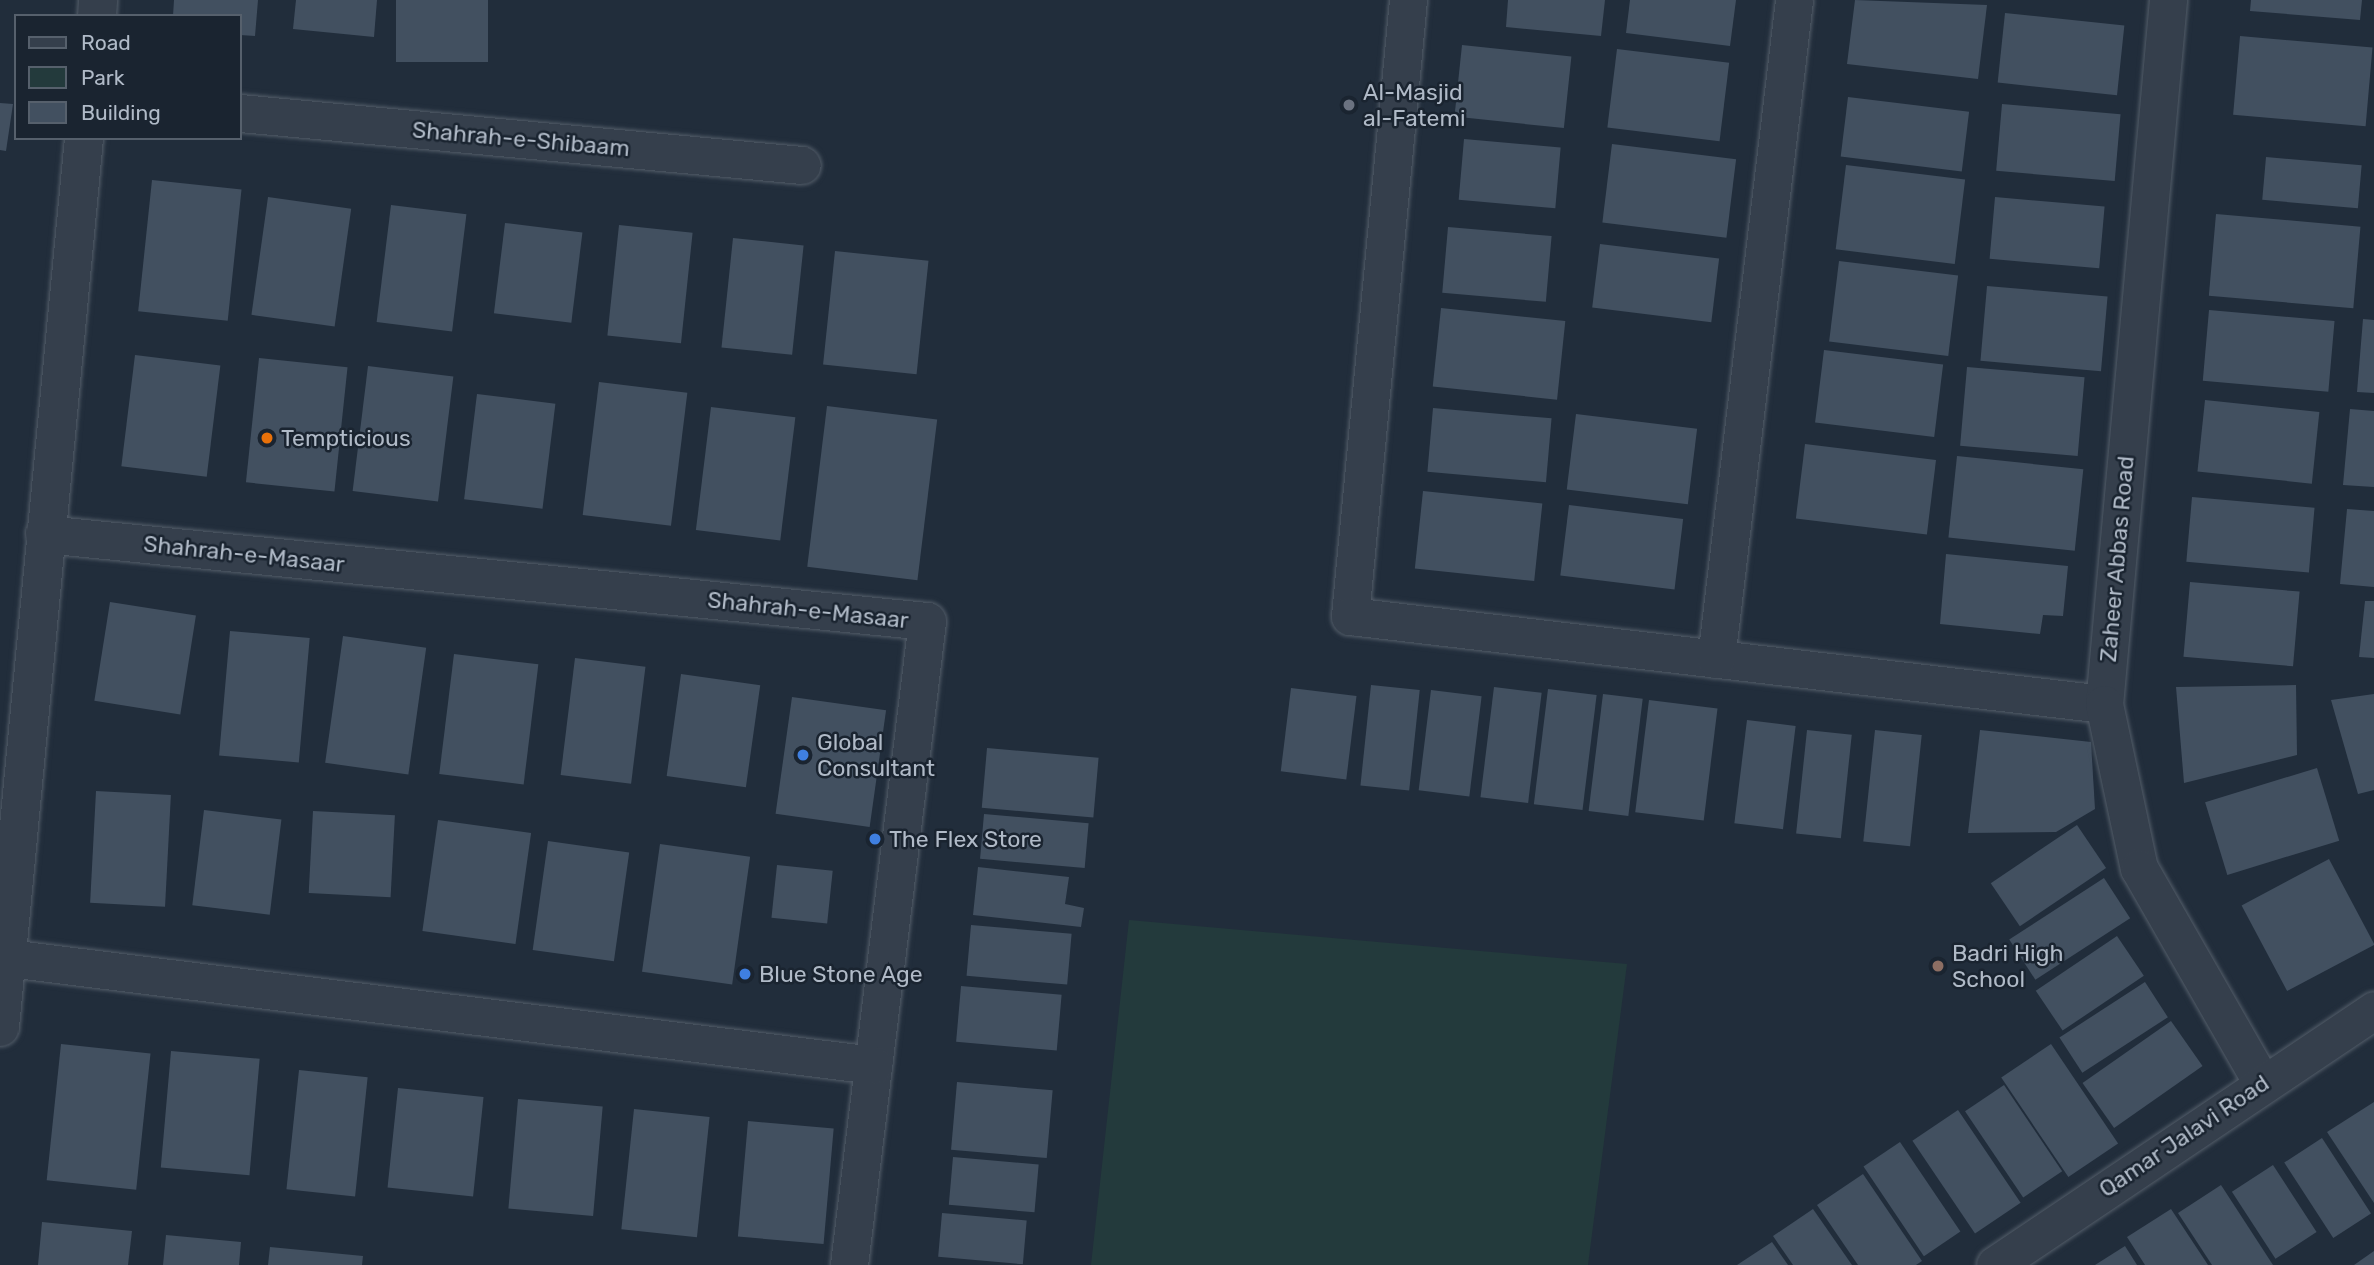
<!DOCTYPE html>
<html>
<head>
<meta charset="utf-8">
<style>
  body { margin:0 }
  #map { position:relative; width:2374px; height:1265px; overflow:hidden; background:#212d3b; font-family:Rubik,sans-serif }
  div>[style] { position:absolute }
  .green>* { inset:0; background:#233a3c }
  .building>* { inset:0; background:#425060; transform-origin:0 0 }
  .roads { filter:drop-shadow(0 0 2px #535d69) drop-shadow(0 0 2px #535d69) }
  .minor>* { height:37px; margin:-18.5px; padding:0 18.5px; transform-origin:18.5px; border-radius:18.5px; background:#353f4c }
  .tertiary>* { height:38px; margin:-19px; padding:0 19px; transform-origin:19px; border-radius:19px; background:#353f4c }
  .dots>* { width:19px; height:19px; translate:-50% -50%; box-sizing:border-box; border:4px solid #1a2430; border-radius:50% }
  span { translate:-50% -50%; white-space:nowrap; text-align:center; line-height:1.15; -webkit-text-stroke:5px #1a2430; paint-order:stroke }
  .poi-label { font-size:23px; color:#b0bac7 }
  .left { translate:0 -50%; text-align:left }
  .street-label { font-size:23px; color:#b0bac7 }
  .legend { position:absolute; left:14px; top:14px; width:228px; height:126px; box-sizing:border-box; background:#1a2430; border:2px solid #56606c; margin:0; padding:9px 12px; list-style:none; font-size:21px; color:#b0bac7 }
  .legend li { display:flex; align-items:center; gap:14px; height:35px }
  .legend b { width:35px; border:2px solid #56606c }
</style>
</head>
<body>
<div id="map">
  <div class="green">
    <div style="clip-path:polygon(1129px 920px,1627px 964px,1588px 1265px,1091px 1265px)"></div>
  </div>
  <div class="building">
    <div style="clip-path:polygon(174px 0,258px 0,255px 36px,240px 35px,240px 16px,173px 16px)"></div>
    <div style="clip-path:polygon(296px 0,377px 0,374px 37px,293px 29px)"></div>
    <div style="left:396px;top:0;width:92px;height:62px"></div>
    <div style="clip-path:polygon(1508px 0,1605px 0,1601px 36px,1506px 27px)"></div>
    <div style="clip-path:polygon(1630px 0,1736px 0,1730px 46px,1626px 33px)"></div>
    <div style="clip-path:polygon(1855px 0,1987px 5px,1978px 79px,1847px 64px)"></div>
    <div style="clip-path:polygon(2251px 0,2362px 0,2360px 20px,2250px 11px)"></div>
    <div style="left:2005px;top:13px;width:120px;height:70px;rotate:6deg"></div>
    <div style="left:2240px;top:36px;width:133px;height:79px;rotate:5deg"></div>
    <div style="left:1462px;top:45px;width:110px;height:72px;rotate:6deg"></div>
    <div style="left:1617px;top:49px;width:113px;height:79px;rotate:7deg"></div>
    <div style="left:1848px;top:97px;width:122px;height:60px;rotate:7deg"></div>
    <div style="clip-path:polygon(0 103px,13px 104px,6px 151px,0 150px)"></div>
    <div style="left:2002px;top:104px;width:119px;height:67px;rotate:5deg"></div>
    <div style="left:1464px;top:139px;width:97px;height:61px;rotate:5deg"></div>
    <div style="left:1612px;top:144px;width:125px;height:79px;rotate:7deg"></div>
    <div style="left:2266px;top:157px;width:96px;height:43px;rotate:5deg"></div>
    <div style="left:1846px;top:165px;width:120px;height:85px;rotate:7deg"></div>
    <div style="left:152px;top:180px;width:90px;height:132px;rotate:6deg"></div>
    <div style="left:268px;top:197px;width:84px;height:119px;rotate:8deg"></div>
    <div style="left:1995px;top:197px;width:110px;height:62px;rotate:5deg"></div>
    <div style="left:391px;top:205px;width:76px;height:118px;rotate:7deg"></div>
    <div style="left:2216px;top:214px;width:145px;height:82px;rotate:5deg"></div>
    <div style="left:505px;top:223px;width:78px;height:91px;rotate:7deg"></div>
    <div style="left:619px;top:225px;width:74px;height:111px;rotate:6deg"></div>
    <div style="left:1448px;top:227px;width:104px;height:66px;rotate:5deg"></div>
    <div style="left:733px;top:238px;width:71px;height:110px;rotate:6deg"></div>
    <div style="left:1600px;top:244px;width:120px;height:64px;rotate:7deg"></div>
    <div style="left:835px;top:251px;width:94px;height:114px;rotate:6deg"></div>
    <div style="left:1839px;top:261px;width:120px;height:81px;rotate:7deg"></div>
    <div style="left:1987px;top:286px;width:121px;height:75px;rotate:5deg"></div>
    <div style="left:1441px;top:308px;width:125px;height:79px;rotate:6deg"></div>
    <div style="left:2209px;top:310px;width:126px;height:71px;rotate:5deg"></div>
    <div style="clip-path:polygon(2363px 319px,2374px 320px,2374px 393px,2357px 392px)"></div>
    <div style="left:1824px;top:350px;width:120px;height:73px;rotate:7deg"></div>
    <div style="left:135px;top:355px;width:86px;height:112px;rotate:7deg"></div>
    <div style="left:259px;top:358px;width:89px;height:125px;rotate:6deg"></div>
    <div style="left:368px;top:366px;width:86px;height:126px;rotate:7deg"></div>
    <div style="left:1967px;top:367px;width:118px;height:79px;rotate:5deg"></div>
    <div style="left:599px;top:382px;width:89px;height:134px;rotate:7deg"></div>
    <div style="left:477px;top:394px;width:79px;height:106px;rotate:7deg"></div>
    <div style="left:2205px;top:400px;width:115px;height:72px;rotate:6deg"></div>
    <div style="left:827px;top:406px;width:111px;height:162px;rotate:7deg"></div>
    <div style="left:711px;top:407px;width:85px;height:124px;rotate:7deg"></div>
    <div style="left:1433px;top:408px;width:119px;height:64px;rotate:5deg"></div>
    <div style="clip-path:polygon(2350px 409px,2374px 411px,2374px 487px,2343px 485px)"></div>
    <div style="left:1576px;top:414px;width:122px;height:76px;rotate:7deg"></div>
    <div style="left:1805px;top:444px;width:132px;height:75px;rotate:7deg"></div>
    <div style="left:1957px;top:456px;width:127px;height:82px;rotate:6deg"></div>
    <div style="left:1423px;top:491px;width:120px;height:78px;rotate:6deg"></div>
    <div style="left:2192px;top:497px;width:123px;height:65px;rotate:5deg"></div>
    <div style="left:1569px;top:505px;width:115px;height:71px;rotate:7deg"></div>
    <div style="clip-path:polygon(2347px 509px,2374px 511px,2374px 587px,2340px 584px)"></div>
    <div style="clip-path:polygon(1946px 554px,2068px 566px,2063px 616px,2043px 615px,2040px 634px,1940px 624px)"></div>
    <div style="left:2190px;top:582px;width:110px;height:75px;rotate:5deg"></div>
    <div style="clip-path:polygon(2365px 601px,2374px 601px,2374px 658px,2359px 657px)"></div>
    <div style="left:110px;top:602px;width:87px;height:100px;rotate:9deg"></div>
    <div style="left:230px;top:631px;width:80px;height:125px;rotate:5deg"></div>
    <div style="left:343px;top:636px;width:84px;height:128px;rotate:8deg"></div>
    <div style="left:454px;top:654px;width:85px;height:121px;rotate:7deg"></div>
    <div style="left:575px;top:658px;width:71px;height:118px;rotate:7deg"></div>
    <div style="left:681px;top:674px;width:80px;height:103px;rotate:8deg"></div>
    <div style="left:1371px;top:685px;width:49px;height:101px;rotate:6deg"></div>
    <div style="clip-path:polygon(2296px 685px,2297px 755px,2184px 783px,2176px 687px)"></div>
    <div style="left:1494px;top:687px;width:48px;height:111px;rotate:7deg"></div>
    <div style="left:1291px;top:688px;width:66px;height:84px;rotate:7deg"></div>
    <div style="left:1548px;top:689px;width:49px;height:116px;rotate:7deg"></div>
    <div style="left:1431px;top:690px;width:51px;height:101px;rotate:7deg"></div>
    <div style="left:1603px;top:694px;width:40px;height:118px;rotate:7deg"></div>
    <div style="clip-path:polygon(2374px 694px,2374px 790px,2358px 794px,2331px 700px)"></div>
    <div style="left:792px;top:697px;width:95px;height:118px;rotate:8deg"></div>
    <div style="left:1649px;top:700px;width:69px;height:113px;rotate:7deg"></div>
    <div style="left:1747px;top:720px;width:49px;height:104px;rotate:7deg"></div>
    <div style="left:1807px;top:730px;width:45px;height:104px;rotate:6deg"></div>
    <div style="left:1875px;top:730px;width:47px;height:112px;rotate:6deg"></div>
    <div style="clip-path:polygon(1980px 730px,2091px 742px,2095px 809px,2056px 832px,1968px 833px)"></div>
    <div style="left:987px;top:748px;width:112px;height:60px;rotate:5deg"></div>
    <div style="left:2317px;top:768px;width:76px;height:117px;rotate:73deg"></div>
    <div style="left:96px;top:791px;width:75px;height:112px;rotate:3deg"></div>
    <div style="left:204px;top:810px;width:78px;height:96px;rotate:7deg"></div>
    <div style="left:313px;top:811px;width:82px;height:82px;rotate:3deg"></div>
    <div style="left:984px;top:814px;width:105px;height:45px;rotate:5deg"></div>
    <div style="left:438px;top:820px;width:94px;height:112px;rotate:8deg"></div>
    <div style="left:2077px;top:825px;width:52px;height:104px;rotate:56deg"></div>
    <div style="left:548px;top:841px;width:82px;height:110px;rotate:8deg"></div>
    <div style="left:660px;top:844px;width:91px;height:129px;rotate:8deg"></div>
    <div style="left:2329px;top:859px;width:97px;height:99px;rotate:62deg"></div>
    <div style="left:777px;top:865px;width:56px;height:53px;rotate:6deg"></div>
    <div style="clip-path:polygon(978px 867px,1069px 877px,1065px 904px,1084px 908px,1081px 927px,973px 915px)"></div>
    <div style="left:2104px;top:878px;width:48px;height:113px;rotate:57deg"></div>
    <div style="left:971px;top:925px;width:101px;height:51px;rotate:5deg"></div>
    <div style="left:2117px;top:936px;width:48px;height:98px;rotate:56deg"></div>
    <div style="left:2145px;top:982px;width:42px;height:102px;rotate:57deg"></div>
    <div style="left:961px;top:986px;width:101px;height:56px;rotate:5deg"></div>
    <div style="left:2171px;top:1021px;width:55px;height:108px;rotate:55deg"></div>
    <div style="left:61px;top:1044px;width:90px;height:137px;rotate:6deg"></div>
    <div style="left:2051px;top:1044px;width:120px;height:60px;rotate:56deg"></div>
    <div style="left:171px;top:1051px;width:89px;height:117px;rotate:5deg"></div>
    <div style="left:299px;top:1070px;width:69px;height:120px;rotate:6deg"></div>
    <div style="left:957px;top:1082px;width:96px;height:68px;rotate:5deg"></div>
    <div style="left:2004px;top:1085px;width:104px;height:47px;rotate:56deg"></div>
    <div style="left:398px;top:1088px;width:86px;height:100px;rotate:6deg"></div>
    <div style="left:518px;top:1099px;width:85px;height:110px;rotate:5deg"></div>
    <div style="clip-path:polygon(2374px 1102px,2374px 1203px,2327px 1132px)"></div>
    <div style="left:634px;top:1109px;width:76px;height:121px;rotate:6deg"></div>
    <div style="left:1958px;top:1110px;width:112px;height:55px;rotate:56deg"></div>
    <div style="left:748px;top:1121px;width:86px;height:116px;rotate:5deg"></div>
    <div style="left:2322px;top:1138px;width:90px;height:45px;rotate:57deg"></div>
    <div style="left:1900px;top:1142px;width:108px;height:44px;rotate:56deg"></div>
    <div style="left:953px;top:1157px;width:86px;height:48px;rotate:5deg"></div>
    <div style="left:2273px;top:1165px;width:80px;height:49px;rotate:57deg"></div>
    <div style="clip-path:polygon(1863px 1174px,1922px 1261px,1916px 1265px,1858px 1265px,1817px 1205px)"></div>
    <div style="clip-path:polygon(2221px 1185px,2273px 1265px,2212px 1265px,2178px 1213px)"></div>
    <div style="clip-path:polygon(1813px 1209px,1852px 1265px,1793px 1265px,1773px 1236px)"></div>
    <div style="clip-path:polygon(2171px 1209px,2208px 1265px,2145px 1265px,2127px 1237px)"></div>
    <div style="left:942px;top:1213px;width:85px;height:44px;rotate:5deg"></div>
    <div style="clip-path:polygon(42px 1222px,132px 1231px,128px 1265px,38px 1265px)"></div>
    <div style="clip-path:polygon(166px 1235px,241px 1242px,239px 1265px,163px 1265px)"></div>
    <div style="clip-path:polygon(1772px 1242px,1788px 1265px,1737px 1265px)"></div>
    <div style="clip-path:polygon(2125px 1246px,2137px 1265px,2095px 1265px)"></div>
    <div style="clip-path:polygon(270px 1247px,363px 1256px,362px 1265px,268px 1265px)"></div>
    <div style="clip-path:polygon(2374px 1251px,2374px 1265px,2354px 1265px)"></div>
  </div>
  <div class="roads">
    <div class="minor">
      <div style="left:1408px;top:0;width:619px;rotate:95.38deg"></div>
      <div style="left:1350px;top:616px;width:759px;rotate:6.66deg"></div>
      <div style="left:2168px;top:0;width:707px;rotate:95.19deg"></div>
      <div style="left:2104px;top:704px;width:168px;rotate:78deg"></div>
      <div style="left:2139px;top:868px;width:248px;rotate:60.2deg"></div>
      <div style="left:240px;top:113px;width:564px;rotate:5.29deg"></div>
      <div style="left:44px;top:534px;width:887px;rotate:5.63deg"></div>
      <div style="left:927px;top:621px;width:649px;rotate:96.91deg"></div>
      <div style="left:1716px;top:659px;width:664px;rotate:-83.25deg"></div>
      <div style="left:0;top:957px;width:880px;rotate:7.05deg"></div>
      <div style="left:1995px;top:1265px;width:457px;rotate:-33.9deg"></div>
    </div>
    <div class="tertiary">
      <div style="left:97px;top:16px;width:16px;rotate:-86deg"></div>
      <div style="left:0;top:1027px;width:893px;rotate:-84.6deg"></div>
    </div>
  </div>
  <div class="dots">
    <div style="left:1349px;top:105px;background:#6b7280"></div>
    <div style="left:267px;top:438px;background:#e8710a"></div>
    <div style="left:803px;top:755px;background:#3f7fe0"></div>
    <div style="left:875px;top:839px;background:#3f7fe0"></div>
    <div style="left:1938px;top:966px;background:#8d6e63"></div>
    <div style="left:745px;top:974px;background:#3f7fe0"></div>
  </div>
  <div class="poi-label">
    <span class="left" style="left:1363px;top:105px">Al-Masjid<br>al-Fatemi</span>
    <span class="left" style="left:281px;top:438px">Tempticious</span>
    <span class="left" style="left:817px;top:755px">Global<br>Consultant</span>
    <span class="left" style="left:889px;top:839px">The Flex Store</span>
    <span class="left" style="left:1952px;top:966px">Badri High<br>School</span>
    <span class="left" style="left:759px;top:974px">Blue Stone Age</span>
  </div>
  <div class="street-label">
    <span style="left:521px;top:139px;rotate:5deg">Shahrah-e-Shibaam</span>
    <span style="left:244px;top:554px;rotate:6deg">Shahrah-e-Masaar</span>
    <span style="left:2117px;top:559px;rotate:-85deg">Zaheer Abbas Road</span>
    <span style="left:808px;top:610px;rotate:6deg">Shahrah-e-Masaar</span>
    <span style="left:2184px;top:1136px;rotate:-34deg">Qamar Jalavi Road</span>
  </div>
  <ul class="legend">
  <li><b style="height:9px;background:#353f4c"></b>Road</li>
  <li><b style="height:19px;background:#233a3c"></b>Park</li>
  <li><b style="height:19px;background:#425060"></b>Building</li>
  </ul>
</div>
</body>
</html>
